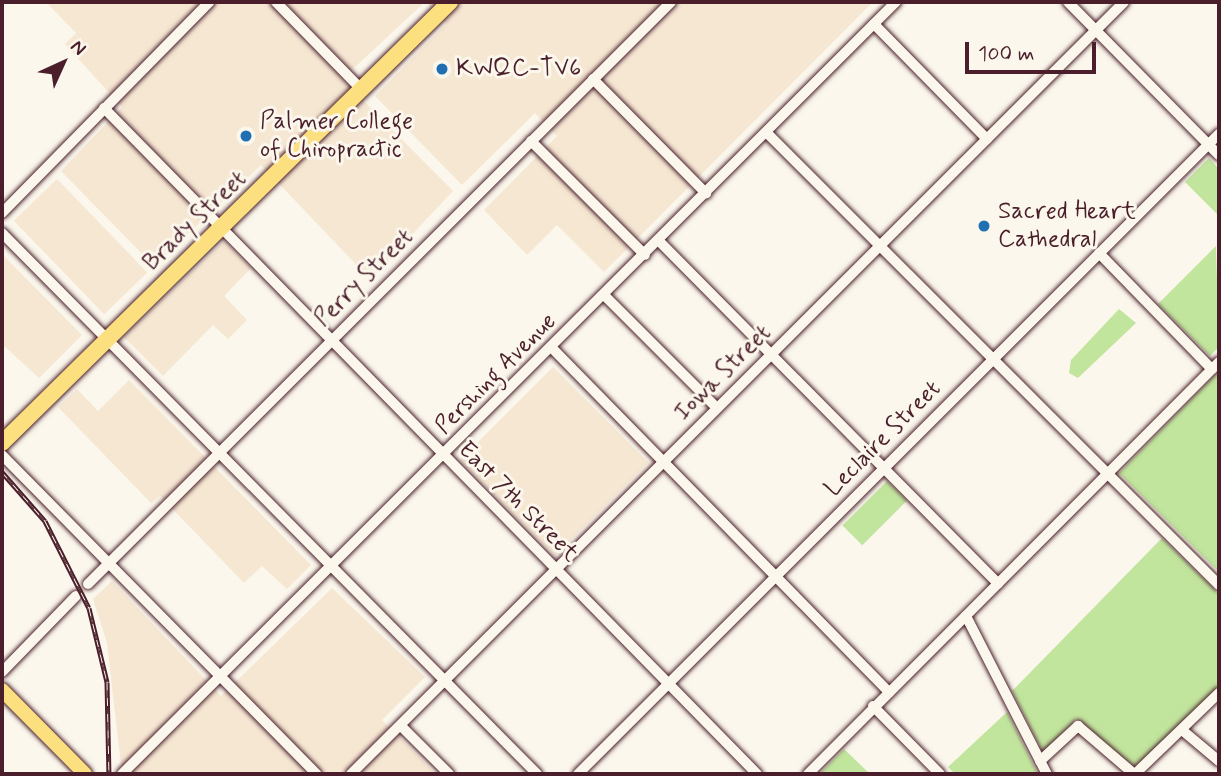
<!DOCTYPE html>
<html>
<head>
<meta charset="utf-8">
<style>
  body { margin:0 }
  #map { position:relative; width:1221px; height:776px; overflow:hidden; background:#fbf7ec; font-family:Mynerve,sans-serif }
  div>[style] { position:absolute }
  .built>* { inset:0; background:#f6e7d3; transform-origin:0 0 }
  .green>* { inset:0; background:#c2e59e; transform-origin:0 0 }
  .roads { filter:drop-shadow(0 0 2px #4a1f2b) drop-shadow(0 0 2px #4a1f2b) }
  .minor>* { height:10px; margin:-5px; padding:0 5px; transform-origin:5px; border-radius:5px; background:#fbf7ec }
  .major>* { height:14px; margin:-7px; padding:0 7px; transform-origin:7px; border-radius:7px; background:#fce080 }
  .highway>* { height:16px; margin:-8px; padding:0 8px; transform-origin:8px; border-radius:8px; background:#fce080 }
  .rail>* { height:5px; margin-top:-2.5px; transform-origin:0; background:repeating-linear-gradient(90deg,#fbf7ec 0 8px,#4a1f2b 0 16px); box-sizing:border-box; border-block:2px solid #4a1f2b }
  .dots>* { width:19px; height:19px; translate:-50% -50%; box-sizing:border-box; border:4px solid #fbf7ec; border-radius:50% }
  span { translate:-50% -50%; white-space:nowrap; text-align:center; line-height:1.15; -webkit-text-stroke:6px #fbf7ec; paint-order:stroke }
  .poi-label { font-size:24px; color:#4a1f2b }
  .left { translate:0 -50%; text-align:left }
  .street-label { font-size:24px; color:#4a1f2b }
  .frame { position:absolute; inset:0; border:4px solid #4a1f2b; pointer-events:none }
  .north { position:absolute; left:28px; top:28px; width:70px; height:70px; -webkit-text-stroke:5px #fbf7ec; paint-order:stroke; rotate:45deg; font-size:19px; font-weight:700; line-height:28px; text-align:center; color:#4a1f2b }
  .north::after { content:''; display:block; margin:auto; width:24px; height:32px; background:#4a1f2b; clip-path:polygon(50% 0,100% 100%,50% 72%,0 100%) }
  .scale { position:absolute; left:965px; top:42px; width:131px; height:32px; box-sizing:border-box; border:4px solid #4a1f2b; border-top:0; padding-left:9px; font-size:21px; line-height:24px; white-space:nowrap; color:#4a1f2b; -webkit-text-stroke:5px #fbf7ec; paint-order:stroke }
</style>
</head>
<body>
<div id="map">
  <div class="built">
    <div style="clip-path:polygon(46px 2px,425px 2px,342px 79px,453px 191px,370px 279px,261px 165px,154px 266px,61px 171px,122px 107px,65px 44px,76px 33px)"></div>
    <div style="clip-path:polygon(426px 2px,873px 2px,604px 272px,557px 225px,527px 255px,484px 210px,557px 136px,535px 113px,462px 185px,375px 96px,446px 24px)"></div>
    <div style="left:57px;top:179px;width:130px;height:60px;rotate:46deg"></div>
    <div style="clip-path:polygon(224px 241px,251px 268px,224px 296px,247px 320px,228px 339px,213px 325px,163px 376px,124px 337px)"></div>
    <div style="clip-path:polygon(2px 254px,82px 335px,39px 378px,2px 344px)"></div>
    <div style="left:553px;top:367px;width:135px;height:132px;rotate:45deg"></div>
    <div style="clip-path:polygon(129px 380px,311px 565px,287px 589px,262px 566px,244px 583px,160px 496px,151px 503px,58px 407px,77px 389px,98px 411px)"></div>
    <div style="clip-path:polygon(112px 581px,221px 696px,332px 588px,425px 677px,382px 720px,436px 774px,122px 774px,107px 643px,93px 599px)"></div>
  </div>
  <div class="green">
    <div style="clip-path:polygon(1209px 158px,1219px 169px,1219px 216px,1185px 182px)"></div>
    <div style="clip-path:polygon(1216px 246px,1219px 347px,1210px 356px,1158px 304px)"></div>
    <div style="clip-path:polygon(1119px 309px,1136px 323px,1078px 378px,1069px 373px,1071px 360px)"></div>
    <div style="clip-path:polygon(1219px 371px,1219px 572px,1119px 473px)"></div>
    <div style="left:887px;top:481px;width:28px;height:63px;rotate:45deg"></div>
    <div style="clip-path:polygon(1162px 538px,1219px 594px,1219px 687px,1135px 767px,1076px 719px,1043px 752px,1012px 691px)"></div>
    <div style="clip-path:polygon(1007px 712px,1038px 774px,955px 774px,948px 767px)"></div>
    <div style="clip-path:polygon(844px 749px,870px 774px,819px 774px)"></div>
  </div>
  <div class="roads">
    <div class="minor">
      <div style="left:276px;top:2px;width:123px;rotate:45.7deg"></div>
      <div style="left:1068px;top:2px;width:215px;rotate:45.4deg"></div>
      <div style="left:874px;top:24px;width:161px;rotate:45.5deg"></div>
      <div style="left:593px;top:79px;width:161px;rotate:45.3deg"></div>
      <div style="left:104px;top:108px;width:933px;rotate:45.56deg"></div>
      <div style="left:767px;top:133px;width:639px;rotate:45deg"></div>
      <div style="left:531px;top:141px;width:161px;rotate:45deg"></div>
      <div style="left:2px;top:213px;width:296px;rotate:-45.5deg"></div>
      <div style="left:2px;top:233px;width:761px;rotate:45.32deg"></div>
      <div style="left:659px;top:241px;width:482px;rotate:45.3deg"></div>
      <div style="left:1099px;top:253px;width:162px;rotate:45.8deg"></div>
      <div style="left:605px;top:296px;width:158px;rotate:45deg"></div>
      <div style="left:552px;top:348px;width:482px;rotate:45.6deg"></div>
      <div style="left:2px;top:455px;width:448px;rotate:45.4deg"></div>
      <div style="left:88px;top:584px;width:824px;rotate:-44.95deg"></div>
      <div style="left:966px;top:616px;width:178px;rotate:62.9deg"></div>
      <div style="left:2px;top:672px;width:106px;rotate:-45.8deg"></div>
      <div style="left:873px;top:706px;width:95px;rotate:45.4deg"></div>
      <div style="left:401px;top:726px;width:68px;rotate:45deg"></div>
      <div style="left:1182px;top:730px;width:48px;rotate:40deg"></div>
      <div style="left:1040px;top:761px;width:52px;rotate:-42.6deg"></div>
      <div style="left:1078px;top:726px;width:74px;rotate:40.6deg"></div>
      <div style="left:122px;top:774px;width:1093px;rotate:-44.93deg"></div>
      <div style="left:351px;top:774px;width:1092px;rotate:-44.96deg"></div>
      <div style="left:578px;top:774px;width:906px;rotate:-44.96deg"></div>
      <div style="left:808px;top:774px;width:582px;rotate:-45.07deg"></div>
      <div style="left:1135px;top:774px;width:117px;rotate:-44deg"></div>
    </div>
    <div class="major">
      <div style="left:2px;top:690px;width:118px;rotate:45.3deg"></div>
    </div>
    <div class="highway">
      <div style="left:2px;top:443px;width:629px;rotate:-44.55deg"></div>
    </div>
  </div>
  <div class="rail">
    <div style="left:2px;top:472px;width:65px;rotate:48.7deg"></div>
    <div style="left:45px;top:521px;width:97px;rotate:63.2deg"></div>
    <div style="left:89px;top:608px;width:76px;rotate:76.3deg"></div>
    <div style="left:107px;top:682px;width:92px;rotate:88.8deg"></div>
  </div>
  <div class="dots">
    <div style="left:442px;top:69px;background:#1f6fb2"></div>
    <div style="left:246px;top:136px;background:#1f6fb2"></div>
    <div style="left:984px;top:226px;background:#1f6fb2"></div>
  </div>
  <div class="poi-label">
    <span class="left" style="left:456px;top:69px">KWQC-TV6</span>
    <span class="left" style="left:260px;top:136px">Palmer College<br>of Chiropractic</span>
    <span class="left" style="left:998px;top:226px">Sacred Heart<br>Cathedral</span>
  </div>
  <div class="street-label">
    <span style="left:195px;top:221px;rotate:-44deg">Brady Street</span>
    <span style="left:364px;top:278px;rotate:-45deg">Perry Street</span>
    <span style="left:723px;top:373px;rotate:-45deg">Iowa Street</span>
    <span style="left:496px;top:374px;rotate:-45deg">Pershing Avenue</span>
    <span style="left:883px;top:439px;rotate:-45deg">Leclaire Street</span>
    <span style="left:518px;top:502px;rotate:45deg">East 7th Street</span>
  </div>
  <div class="frame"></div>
  <div class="north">N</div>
  <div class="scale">100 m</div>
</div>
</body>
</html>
